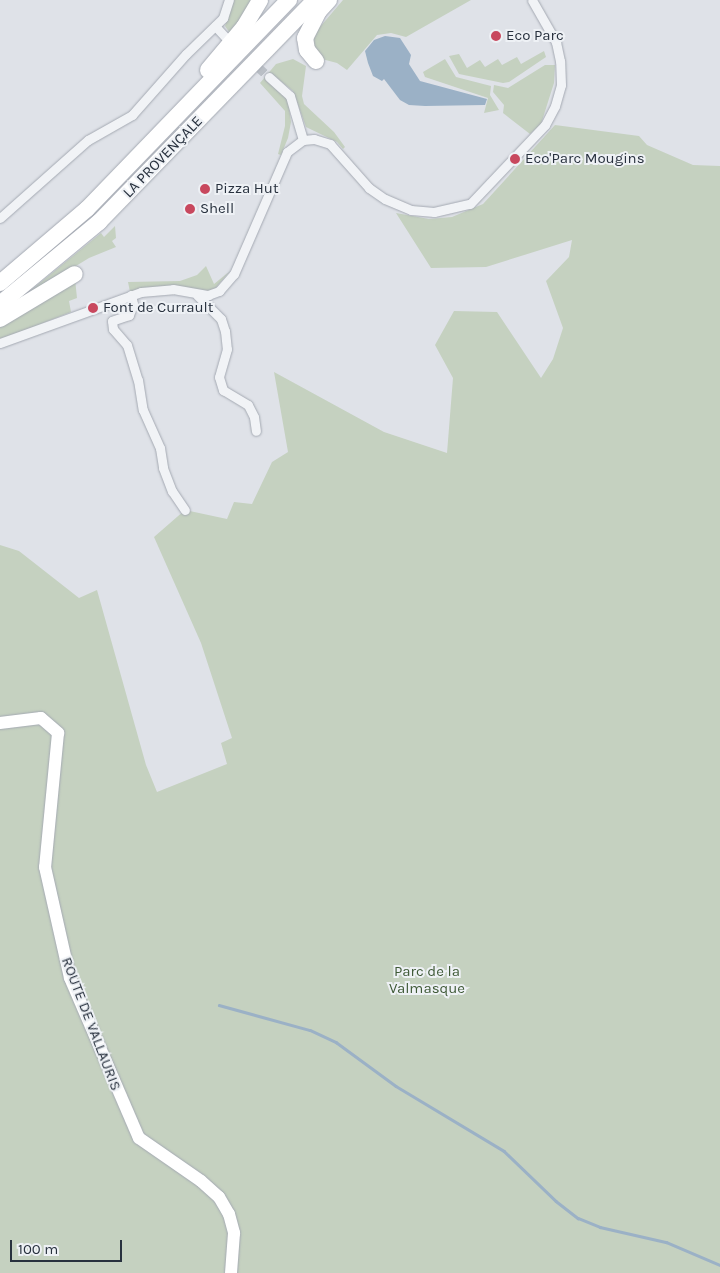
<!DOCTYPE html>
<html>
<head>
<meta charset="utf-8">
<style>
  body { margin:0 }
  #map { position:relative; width:720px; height:1273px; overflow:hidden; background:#dfe2e8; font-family:Karla,sans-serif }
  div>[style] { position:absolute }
  .green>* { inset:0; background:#c5d1c0 }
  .water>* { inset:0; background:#9bb1c6 }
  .stream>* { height:2.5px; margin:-1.25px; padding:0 1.25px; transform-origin:1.25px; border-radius:1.25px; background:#9bb1c6 }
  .minor-tunnel>* { height:9px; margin-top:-4.5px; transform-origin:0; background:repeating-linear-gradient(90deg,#babfc6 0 9px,transparent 0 13.5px) }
  .roads { filter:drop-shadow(0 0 1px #a4a9b2) drop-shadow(0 0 1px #a4a9b2) }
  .minor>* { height:9px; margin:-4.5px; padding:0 4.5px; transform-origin:4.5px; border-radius:4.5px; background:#f1f3f6 }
  .secondary>* { height:12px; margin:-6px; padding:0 6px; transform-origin:6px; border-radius:6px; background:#fff }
  .motorway>* { height:16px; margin:-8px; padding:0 8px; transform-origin:8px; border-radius:8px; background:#fff }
  .dots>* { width:14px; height:14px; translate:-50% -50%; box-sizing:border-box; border:2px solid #eef1f5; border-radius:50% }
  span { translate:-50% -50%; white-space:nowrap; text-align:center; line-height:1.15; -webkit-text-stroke:4px #eef1f5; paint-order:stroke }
  .poi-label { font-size:15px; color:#28313e }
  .left { translate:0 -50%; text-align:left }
  .street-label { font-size:15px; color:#28313e }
  .park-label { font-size:15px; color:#3e5936 }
  .scale { position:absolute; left:10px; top:1240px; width:112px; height:22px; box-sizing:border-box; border:2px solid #28313e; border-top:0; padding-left:6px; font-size:15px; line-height:18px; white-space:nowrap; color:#28313e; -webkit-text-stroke:4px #eef1f5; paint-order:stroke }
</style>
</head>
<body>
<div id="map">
  <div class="green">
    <div style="clip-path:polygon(234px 0,256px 0,232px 36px,225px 26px)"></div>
    <div style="clip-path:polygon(343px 0,471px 0,406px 37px,391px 33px,377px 35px,347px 70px,337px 63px,318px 58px,308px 41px)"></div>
    <div style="clip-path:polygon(544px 51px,546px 57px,509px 82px,503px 83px,459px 74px,449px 56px,459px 54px,467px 68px,480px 60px,485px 67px,498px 59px,502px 65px,517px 57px,521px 64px)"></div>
    <div style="clip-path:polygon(293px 59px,306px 66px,302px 96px,304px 104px,334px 132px,345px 147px,343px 149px,337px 142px,306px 127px,293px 91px,272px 74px,267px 81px,288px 100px,291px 122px,288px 138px,281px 155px,278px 154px,285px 126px,285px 111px,260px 83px,276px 64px)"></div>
    <div style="clip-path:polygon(445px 59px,456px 77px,491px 86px,490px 95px,499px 110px,484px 113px,488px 98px,425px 77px,423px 72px)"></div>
    <div style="clip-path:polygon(545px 65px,555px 65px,554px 83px,541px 124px,530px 134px,503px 113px,504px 105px,493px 92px,494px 85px,508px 88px)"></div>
    <div style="clip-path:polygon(555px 125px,639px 136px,647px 145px,693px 165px,720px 166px,720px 1273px,0 1273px,0 545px,19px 551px,79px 598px,97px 590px,146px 765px,157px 792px,227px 764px,221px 743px,232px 738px,201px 643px,154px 537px,185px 510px,227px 519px,234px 502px,252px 504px,272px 462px,288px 452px,274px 372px,384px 432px,447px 453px,453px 378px,435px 345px,454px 311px,497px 312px,541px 378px,553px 359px,563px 328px,546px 281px,569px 257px,572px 240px,486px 267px,431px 268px,396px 213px,429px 219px,452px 217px,483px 204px)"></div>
    <div style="clip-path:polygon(115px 226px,116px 238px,112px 241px,116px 247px,89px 258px,14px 304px,101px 233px,104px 237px)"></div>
    <div style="clip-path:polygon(206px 266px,214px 284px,230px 271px,213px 291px,130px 292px,128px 282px,180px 281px,197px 275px)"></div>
    <div style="clip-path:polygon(75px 279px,77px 298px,69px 301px,71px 312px,0 340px,0 324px)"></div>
  </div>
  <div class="water">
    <div style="clip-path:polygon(385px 36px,400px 38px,411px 55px,409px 64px,420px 81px,487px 99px,485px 105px,425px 106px,409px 105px,400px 100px,384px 79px,382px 81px,373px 76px,368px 63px,365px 51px,374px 40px)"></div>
  </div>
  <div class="stream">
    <div style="left:219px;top:1005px;width:94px;rotate:15.4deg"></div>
    <div style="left:310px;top:1030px;width:29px;rotate:25deg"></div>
    <div style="left:336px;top:1042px;width:74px;rotate:36.3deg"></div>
    <div style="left:396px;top:1086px;width:126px;rotate:31deg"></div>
    <div style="left:504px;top:1151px;width:72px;rotate:43.9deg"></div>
    <div style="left:556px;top:1201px;width:28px;rotate:38deg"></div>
    <div style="left:578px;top:1218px;width:24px;rotate:22deg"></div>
    <div style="left:600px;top:1227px;width:68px;rotate:12.8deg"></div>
    <div style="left:666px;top:1242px;width:59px;rotate:23.1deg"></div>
  </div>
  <div class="minor-tunnel">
    <div style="left:238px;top:48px;width:42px;rotate:43.1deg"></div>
  </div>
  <div class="roads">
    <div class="minor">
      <div style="left:215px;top:26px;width:16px;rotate:47deg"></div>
      <div style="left:269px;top:77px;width:28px;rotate:42deg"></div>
      <div style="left:290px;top:96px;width:46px;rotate:73.5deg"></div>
      <div style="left:0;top:218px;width:118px;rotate:-41.6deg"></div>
      <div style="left:88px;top:140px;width:51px;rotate:-29.6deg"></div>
      <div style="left:132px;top:115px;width:81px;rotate:-48.5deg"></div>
      <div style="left:186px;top:54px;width:52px;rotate:-44.2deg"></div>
      <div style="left:223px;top:18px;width:19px;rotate:-72deg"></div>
      <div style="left:131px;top:295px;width:9px;rotate:77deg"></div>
      <div style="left:133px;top:304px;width:12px;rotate:110deg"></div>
      <div style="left:129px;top:315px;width:18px;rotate:161deg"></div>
      <div style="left:112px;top:321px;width:8px;rotate:83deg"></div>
      <div style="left:113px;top:329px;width:21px;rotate:49deg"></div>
      <div style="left:127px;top:345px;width:37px;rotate:73deg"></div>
      <div style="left:138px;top:380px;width:30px;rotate:81deg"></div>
      <div style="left:143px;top:410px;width:42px;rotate:65.9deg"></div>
      <div style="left:160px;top:448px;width:20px;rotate:81deg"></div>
      <div style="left:163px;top:468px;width:25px;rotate:69deg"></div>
      <div style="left:172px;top:491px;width:23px;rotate:56deg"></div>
      <div style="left:197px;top:295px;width:34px;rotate:45deg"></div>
      <div style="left:221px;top:319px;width:13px;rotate:72deg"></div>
      <div style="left:225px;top:331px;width:18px;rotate:84deg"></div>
      <div style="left:227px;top:349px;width:29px;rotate:106deg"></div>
      <div style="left:219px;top:377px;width:14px;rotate:73deg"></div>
      <div style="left:223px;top:390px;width:29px;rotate:31deg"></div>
      <div style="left:248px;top:405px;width:13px;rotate:63deg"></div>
      <div style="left:254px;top:417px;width:14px;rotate:82deg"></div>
      <div style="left:0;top:343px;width:150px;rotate:-19.9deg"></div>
      <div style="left:141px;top:292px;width:32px;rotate:-5deg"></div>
      <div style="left:173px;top:289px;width:36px;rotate:10deg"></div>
      <div style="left:208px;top:295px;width:12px;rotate:-20deg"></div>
      <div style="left:219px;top:291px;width:23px;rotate:-49deg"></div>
      <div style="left:234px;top:274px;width:133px;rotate:-66.5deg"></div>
      <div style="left:287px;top:152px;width:20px;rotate:-37deg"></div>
      <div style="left:303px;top:140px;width:11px;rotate:-5deg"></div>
      <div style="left:314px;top:139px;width:17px;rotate:17deg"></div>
      <div style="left:330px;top:144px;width:59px;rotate:48.4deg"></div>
      <div style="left:369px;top:188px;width:19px;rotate:35deg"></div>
      <div style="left:385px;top:199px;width:28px;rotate:23deg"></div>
      <div style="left:411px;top:210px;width:23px;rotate:5deg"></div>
      <div style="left:434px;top:212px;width:37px;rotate:-13deg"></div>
      <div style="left:470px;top:204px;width:109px;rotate:-46.5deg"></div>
      <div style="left:545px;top:125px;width:21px;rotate:-62deg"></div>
      <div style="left:555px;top:106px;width:22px;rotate:-74deg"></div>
      <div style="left:561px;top:85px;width:24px;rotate:-92deg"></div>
      <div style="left:560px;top:61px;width:19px;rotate:-102deg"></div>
      <div style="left:556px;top:42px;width:48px;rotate:-119.7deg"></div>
    </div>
    <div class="secondary">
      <div style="left:0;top:723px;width:41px;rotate:-7deg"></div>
      <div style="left:41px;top:718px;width:23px;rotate:41deg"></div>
      <div style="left:58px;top:733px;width:135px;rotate:95.5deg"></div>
      <div style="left:45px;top:867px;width:114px;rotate:77.3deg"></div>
      <div style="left:70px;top:978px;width:174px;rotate:66.7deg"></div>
      <div style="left:139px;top:1138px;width:75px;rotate:34.7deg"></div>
      <div style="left:201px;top:1181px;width:24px;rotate:42deg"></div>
      <div style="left:219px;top:1197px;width:20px;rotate:60deg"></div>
      <div style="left:229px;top:1214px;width:20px;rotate:75deg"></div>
      <div style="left:234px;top:1233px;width:40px;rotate:94.3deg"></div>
    </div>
    <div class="motorway">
      <div style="left:316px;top:61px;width:14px;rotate:-129deg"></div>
      <div style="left:307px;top:50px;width:12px;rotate:-99deg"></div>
      <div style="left:305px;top:38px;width:30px;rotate:-63deg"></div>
      <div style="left:319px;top:11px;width:15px;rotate:-48deg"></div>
      <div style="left:208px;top:70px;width:56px;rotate:-50.1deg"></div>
      <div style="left:244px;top:27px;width:31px;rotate:-59deg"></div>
      <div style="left:0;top:283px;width:114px;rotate:-40.4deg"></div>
      <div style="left:87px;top:209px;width:291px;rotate:-46deg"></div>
      <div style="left:0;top:304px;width:129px;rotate:-39.6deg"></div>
      <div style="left:99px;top:222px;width:310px;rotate:-45.8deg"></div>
      <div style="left:0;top:319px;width:87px;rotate:-31deg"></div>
    </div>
  </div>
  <div class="dots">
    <div style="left:496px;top:36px;background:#c8485e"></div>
    <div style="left:515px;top:159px;background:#c8485e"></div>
    <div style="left:205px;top:189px;background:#c8485e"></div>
    <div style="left:190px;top:209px;background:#c8485e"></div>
    <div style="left:93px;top:308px;background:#c8485e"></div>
  </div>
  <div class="poi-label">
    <span class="left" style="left:506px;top:36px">Eco Parc</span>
    <span class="left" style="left:525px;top:159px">Eco'Parc Mougins</span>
    <span class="left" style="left:215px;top:189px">Pizza Hut</span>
    <span class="left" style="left:200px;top:209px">Shell</span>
    <span class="left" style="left:103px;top:308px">Font de Currault</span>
  </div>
  <div class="street-label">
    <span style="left:163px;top:157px;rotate:-46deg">LA PROVENÇALE</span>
    <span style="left:91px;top:1024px;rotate:69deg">ROUTE DE VALLAURIS</span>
  </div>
  <div class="park-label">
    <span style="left:427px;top:980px">Parc de la<br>Valmasque</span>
  </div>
  <div class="scale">100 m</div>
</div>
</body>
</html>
